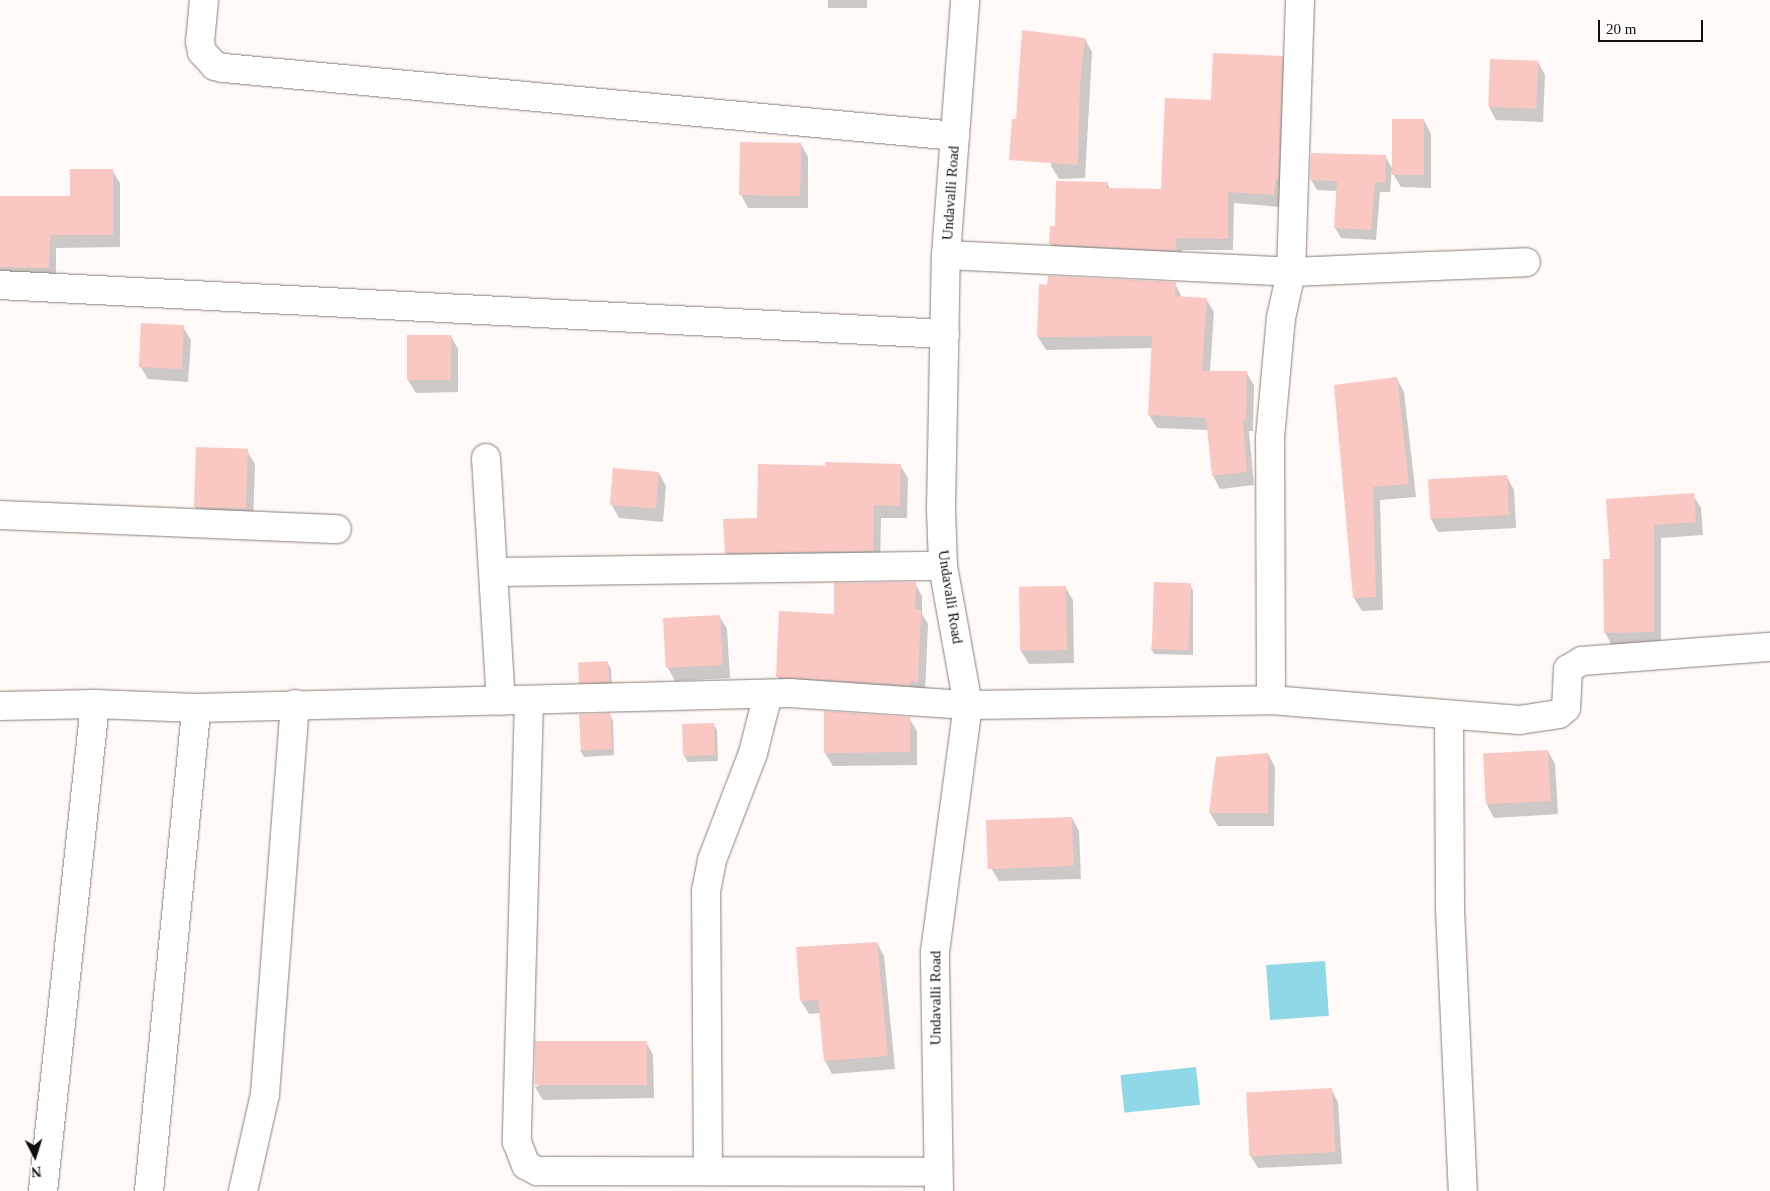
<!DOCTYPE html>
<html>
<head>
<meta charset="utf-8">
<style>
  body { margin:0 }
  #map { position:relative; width:1770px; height:1191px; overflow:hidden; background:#fffaf7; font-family:Georgia,serif }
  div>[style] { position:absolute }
  .water>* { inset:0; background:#8fd8e8; transform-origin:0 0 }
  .shadow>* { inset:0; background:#0003; transform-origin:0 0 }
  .building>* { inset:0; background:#fbc7c3; transform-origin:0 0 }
  .roads { filter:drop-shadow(0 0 1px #8a7f79) drop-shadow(0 0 1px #8a7f79) }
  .minor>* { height:28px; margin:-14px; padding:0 14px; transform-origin:14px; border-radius:14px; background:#fff }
  .secondary>* { height:28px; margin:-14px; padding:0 14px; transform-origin:14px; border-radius:14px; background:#fff }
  span { translate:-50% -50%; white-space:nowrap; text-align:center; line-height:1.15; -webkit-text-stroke:4px #fff; paint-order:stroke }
  .street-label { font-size:15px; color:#120e0c }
  .north { position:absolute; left:10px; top:1131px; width:50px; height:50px; -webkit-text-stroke:4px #fff; paint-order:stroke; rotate:175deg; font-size:14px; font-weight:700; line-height:20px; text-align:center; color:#120e0c }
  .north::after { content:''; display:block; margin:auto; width:18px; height:22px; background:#120e0c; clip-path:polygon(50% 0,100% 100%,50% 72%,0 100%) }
  .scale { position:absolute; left:1598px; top:20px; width:105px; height:22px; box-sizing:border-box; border:2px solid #120e0c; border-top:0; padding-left:6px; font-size:15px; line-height:18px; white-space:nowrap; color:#120e0c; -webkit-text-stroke:4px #fff; paint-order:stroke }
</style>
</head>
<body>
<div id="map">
  <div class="water">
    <div style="left:1325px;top:961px;width:55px;height:59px;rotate:86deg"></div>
    <div style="left:1196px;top:1067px;width:38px;height:76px;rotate:84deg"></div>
  </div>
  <div class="shadow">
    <div style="left:828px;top:0;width:39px;height:8px"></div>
    <div style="clip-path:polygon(1059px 36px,1085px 39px,1092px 52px,1085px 178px,1059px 179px,1051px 166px)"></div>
    <div style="clip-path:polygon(1282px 57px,1288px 69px,1280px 207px,1234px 203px,1233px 250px,1182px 250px,1182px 262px,1057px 256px,1051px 244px,1052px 227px,1056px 228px,1107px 183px,1110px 189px,1162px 190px,1212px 101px)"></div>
    <div style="clip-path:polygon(1538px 62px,1545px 75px,1543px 122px,1496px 120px,1489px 107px)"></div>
    <div style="clip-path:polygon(1424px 120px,1431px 134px,1431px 188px,1401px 187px,1393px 174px)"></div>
    <div style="clip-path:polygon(801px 144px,808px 157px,808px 208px,748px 208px,741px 195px)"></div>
    <div style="clip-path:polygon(1385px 156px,1392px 168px,1390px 192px,1380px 192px,1376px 240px,1341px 238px,1335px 228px,1338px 191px,1317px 190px,1311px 180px)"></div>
    <div style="clip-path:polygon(112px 170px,120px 183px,120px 247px,56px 248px,56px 281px,0 280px,0 197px,71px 198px)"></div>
    <div style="clip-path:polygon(1175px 283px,1182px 298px,1206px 299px,1214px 312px,1210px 372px,1246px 372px,1254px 385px,1253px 431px,1249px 431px,1254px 485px,1220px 489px,1213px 476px,1209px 430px,1157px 428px,1149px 415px,1153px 348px,1046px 350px,1038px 337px)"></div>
    <div style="clip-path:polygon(183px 327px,191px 340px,188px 382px,148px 379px,140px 366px)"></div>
    <div style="clip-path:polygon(451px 336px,458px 349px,458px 392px,416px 393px,408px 380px)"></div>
    <div style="clip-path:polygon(1397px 379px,1404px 392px,1416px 497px,1380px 500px,1383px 610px,1362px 611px,1354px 598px,1336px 386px)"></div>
    <div style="clip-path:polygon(247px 451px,255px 464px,253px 522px,202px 520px,195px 507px)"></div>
    <div style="clip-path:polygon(900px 465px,908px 478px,907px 518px,881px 518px,880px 564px,734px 566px,726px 553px,759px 519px,760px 466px)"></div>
    <div style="clip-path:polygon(659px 473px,666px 486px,663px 522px,619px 518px,612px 505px)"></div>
    <div style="clip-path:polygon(1507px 477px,1514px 490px,1516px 528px,1438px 532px,1431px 519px,1429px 481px)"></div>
    <div style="clip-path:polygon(1693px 495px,1701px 508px,1703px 535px,1661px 538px,1661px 645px,1612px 646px,1605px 632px,1611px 560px,1607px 501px)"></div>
    <div style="clip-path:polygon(915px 583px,922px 596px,922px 614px,928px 624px,925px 694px,785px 689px,777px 676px,835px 615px)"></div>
    <div style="clip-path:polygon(1190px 584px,1193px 591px,1193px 655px,1154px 654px,1151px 648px)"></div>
    <div style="clip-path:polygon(1065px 587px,1073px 600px,1074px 663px,1029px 664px,1021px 651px)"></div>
    <div style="clip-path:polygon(719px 616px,727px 629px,730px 678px,675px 681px,668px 668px)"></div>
    <div style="clip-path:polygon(608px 663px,611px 669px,612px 688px,583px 689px,579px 682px)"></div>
    <div style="clip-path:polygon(610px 714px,613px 721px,614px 755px,584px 757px,580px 750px)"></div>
    <div style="clip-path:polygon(909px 718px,917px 731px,917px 765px,833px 766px,825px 753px)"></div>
    <div style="clip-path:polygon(713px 724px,717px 730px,718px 761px,688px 762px,684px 756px)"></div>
    <div style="clip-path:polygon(1548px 751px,1555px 764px,1558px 814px,1494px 818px,1487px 805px)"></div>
    <div style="clip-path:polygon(1268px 754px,1275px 767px,1274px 826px,1218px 826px,1210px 813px,1217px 758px)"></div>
    <div style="clip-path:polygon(1072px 818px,1079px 831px,1081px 879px,999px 881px,991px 868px)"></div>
    <div style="clip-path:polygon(877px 943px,884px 956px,895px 1069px,832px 1074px,825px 1061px,821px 1013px,809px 1014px,801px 1001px)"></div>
    <div style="clip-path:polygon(646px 1042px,653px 1055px,654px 1098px,543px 1100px,535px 1087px)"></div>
    <div style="clip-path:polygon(1331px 1089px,1338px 1102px,1342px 1164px,1258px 1168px,1250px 1155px)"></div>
  </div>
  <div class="building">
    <div style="clip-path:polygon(1022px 30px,1085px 38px,1080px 82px,1078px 165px,1009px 160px,1012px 119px,1016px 119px)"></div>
    <div style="clip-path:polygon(1213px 53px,1283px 56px,1278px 180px,1276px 179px,1274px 195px,1228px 192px,1228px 239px,1176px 238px,1176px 251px,1049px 244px,1050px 226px,1055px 226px,1056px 181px,1108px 182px,1107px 188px,1161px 189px,1165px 98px,1211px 100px)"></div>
    <div style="left:1490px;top:59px;width:48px;height:48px;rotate:2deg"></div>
    <div style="left:1392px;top:119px;width:32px;height:56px"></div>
    <div style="left:740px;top:142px;width:61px;height:53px;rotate:1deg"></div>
    <div style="clip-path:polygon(1311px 153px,1386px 155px,1385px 182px,1375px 182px,1371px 230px,1334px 228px,1337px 181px,1310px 180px)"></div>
    <div style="clip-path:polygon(70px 169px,113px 169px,113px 235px,50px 235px,49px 268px,0 267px,0 196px,70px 196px)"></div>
    <div style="clip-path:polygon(1048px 276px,1176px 282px,1175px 296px,1207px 298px,1202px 371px,1247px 371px,1246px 419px,1243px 419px,1247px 472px,1212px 476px,1206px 418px,1148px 415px,1152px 336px,1037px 337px,1039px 284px,1047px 285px)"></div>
    <div style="left:141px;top:323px;width:43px;height:44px;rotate:3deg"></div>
    <div style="left:407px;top:335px;width:44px;height:45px"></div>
    <div style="clip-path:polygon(1397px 377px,1409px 484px,1373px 487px,1376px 597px,1353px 598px,1334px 385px)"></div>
    <div style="left:196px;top:447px;width:52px;height:60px;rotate:2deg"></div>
    <div style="clip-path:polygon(825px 462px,901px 464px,900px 506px,874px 505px,873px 551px,725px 553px,723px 519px,757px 518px,758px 464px,825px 466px)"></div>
    <div style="left:613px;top:468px;width:46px;height:37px;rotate:5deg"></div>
    <div style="left:1507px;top:475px;width:40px;height:79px;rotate:87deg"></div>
    <div style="clip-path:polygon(1694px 493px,1696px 522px,1654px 525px,1654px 632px,1604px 633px,1603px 559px,1610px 559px,1606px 499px)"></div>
    <div style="clip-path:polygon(916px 582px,915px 609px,921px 610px,918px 682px,910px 681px,910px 685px,776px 677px,779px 611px,834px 614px,834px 583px)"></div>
    <div style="left:1154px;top:582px;width:37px;height:67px;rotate:2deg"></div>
    <div style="left:1066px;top:586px;width:64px;height:47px;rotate:89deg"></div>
    <div style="left:720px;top:615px;width:50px;height:57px;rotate:87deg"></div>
    <div style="left:608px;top:661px;width:21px;height:30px;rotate:87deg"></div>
    <div style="clip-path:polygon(824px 711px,910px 717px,910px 752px,824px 753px)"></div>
    <div style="left:610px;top:713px;width:36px;height:31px;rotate:87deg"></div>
    <div style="left:714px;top:723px;width:32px;height:32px;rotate:88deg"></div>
    <div style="left:1548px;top:750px;width:51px;height:65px;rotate:87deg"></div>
    <div style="clip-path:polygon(1268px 753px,1268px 813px,1209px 813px,1216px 757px)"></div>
    <div style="left:1072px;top:817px;width:49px;height:86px;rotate:88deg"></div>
    <div style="clip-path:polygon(877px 942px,888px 1056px,824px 1061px,818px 1000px,800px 1001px,796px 947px)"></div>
    <div style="left:647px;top:1041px;width:44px;height:112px;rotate:90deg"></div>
    <div style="left:1332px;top:1088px;width:64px;height:86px;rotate:87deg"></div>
  </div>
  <div class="roads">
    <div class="minor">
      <div style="left:204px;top:0;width:42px;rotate:95.4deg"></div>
      <div style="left:200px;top:42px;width:10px;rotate:79deg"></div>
      <div style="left:202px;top:52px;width:19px;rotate:47deg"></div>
      <div style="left:215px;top:66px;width:9px;rotate:13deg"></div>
      <div style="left:224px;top:68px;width:734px;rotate:5.31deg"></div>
      <div style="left:946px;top:255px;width:345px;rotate:2.8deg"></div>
      <div style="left:1291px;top:272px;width:235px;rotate:-2.4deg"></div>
      <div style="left:0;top:285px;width:946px;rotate:2.97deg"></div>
      <div style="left:486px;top:458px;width:243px;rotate:86.5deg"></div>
      <div style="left:0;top:515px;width:337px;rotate:2.4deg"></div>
      <div style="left:494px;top:572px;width:449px;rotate:-0.8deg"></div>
      <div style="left:1271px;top:700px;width:262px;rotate:-90.2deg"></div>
      <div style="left:1270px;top:438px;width:121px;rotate:-84.8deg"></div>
      <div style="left:1281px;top:318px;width:47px;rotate:-77.7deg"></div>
      <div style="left:1291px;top:272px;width:272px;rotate:-88.1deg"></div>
      <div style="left:529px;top:701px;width:441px;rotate:91.6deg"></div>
      <div style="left:517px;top:1142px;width:25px;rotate:69deg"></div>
      <div style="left:526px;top:1165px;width:13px;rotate:29deg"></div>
      <div style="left:537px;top:1171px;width:400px;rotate:0.1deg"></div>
      <div style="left:0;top:706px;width:95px;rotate:-1.2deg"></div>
      <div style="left:95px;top:704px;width:101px;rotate:2.3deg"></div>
      <div style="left:196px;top:708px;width:594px;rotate:-1.45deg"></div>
      <div style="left:790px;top:693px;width:178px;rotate:3.9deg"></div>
      <div style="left:968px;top:705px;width:303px;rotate:-0.9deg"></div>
      <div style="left:1271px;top:700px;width:249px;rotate:4.6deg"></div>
      <div style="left:1519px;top:720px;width:40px;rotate:-8.5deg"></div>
      <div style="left:1559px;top:714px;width:9px;rotate:-41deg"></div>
      <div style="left:1566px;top:708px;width:39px;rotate:-87deg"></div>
      <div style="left:1568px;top:669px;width:16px;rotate:-30deg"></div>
      <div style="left:1582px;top:661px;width:189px;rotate:-4.3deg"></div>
      <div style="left:1449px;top:715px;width:194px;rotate:89.7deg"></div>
      <div style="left:1450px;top:909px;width:282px;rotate:87.4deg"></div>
      <div style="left:708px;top:1171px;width:280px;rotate:-90.4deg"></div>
      <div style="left:706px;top:891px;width:32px;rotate:-79deg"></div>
      <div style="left:712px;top:860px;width:115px;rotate:-69deg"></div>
      <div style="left:753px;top:753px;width:61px;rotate:-75.7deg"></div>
      <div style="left:43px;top:1191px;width:490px;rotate:-83.9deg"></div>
      <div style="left:149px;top:1191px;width:485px;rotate:-84.4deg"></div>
      <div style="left:243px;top:1191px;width:99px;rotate:-77.2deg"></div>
      <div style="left:265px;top:1094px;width:391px;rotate:-85.6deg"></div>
    </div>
    <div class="secondary">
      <div style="left:939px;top:1191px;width:239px;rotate:-91deg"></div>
      <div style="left:935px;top:952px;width:249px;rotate:-82.4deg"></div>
      <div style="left:968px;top:705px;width:141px;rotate:-100.2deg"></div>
      <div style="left:943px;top:566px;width:58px;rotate:-92deg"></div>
      <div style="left:941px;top:508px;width:253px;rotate:-88.9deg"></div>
      <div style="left:946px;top:255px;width:256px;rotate:-85.7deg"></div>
    </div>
  </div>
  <div class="street-label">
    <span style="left:951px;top:193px;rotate:-86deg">Undavalli Road</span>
    <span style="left:950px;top:597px;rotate:81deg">Undavalli Road</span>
    <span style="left:936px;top:998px;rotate:-90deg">Undavalli Road</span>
  </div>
  <div class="north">N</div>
  <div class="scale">20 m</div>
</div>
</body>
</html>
